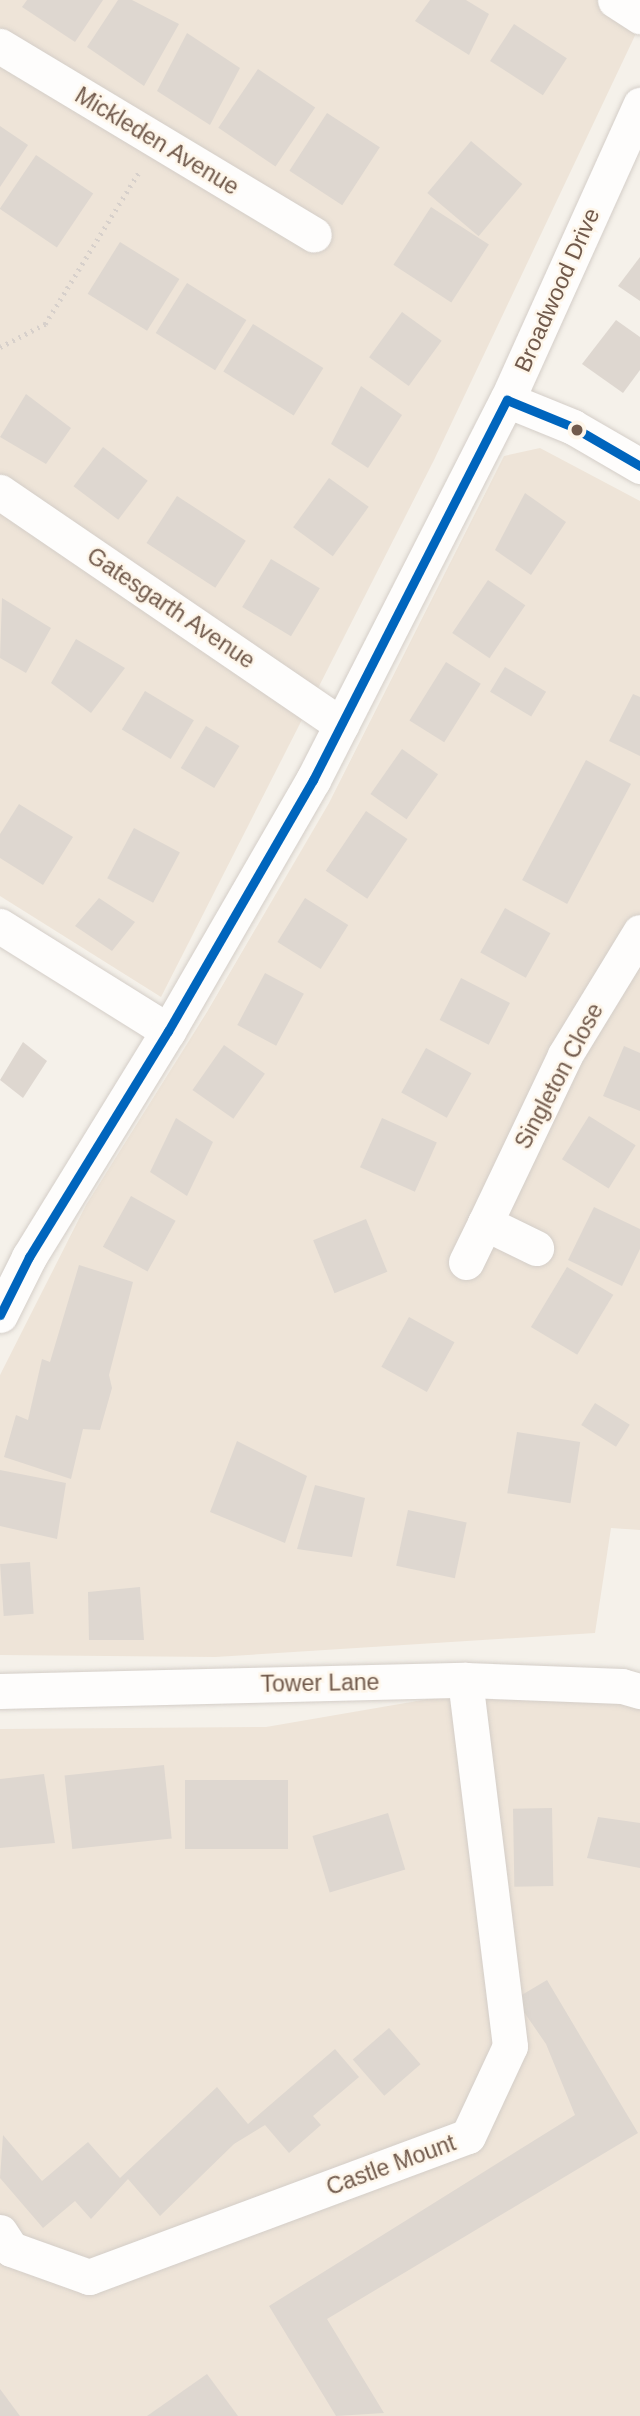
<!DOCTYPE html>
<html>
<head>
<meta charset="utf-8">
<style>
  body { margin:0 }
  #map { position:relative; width:640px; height:2416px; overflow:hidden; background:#f5f1ea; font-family:Helvetica,sans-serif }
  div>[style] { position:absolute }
  .residential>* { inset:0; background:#eee4d8 }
  .building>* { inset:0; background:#ded7d0; transform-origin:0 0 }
  .path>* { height:4.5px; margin-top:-2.25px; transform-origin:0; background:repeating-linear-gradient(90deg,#d7d0cb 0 2px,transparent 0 7px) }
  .roads { filter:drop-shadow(0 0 2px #d4cec8) drop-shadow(0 0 2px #d4cec8) }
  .street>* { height:35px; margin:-17.5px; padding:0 17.5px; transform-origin:17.5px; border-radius:17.5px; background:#fefdfc }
  .bus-1>* { height:9px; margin:-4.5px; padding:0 4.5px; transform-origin:4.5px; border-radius:4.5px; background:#0065bd }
  .dots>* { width:19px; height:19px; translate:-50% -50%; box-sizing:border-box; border:4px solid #fef6ea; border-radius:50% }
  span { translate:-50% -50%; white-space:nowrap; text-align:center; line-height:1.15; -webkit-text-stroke:5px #fef6ea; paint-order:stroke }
  .street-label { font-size:23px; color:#715a4c }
</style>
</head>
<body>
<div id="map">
  <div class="residential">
    <div style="clip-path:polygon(0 0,640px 0,640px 25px,434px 460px,161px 997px,0 896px)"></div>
    <div style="clip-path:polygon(540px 448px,640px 501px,640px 1530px,611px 1528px,595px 1633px,215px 1657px,0 1655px,0 1375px,86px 1205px,207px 1012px,329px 803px,504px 456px)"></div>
    <div style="clip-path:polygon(481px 1690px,640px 1702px,640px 2416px,0 2416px,0 1729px,266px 1727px)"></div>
  </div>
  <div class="building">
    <div style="clip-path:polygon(27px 0,103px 0,75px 42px,22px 7px)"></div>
    <div style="clip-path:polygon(118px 0,132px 0,179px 24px,144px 86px,87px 47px)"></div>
    <div style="clip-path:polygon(430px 0,466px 0,489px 14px,469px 55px,415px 21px)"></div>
    <div style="left:514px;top:24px;width:63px;height:44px;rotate:33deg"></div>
    <div style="clip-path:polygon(187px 33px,240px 68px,210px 125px,157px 91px)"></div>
    <div style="left:258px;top:69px;width:69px;height:71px;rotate:34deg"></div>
    <div style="left:327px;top:113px;width:63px;height:69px;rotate:33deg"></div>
    <div style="clip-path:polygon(0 126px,28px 145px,0 187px)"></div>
    <div style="left:471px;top:141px;width:67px;height:68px;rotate:40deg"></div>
    <div style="left:36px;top:155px;width:69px;height:65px;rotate:34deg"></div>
    <div style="left:431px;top:207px;width:69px;height:69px;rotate:33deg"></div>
    <div style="left:120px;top:242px;width:70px;height:61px;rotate:32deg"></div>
    <div style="clip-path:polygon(640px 257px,640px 301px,618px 286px)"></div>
    <div style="left:187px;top:283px;width:70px;height:59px;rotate:32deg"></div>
    <div style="left:402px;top:312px;width:49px;height:56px;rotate:36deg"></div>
    <div style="clip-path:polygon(616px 320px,640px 337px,640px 370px,623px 393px,582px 364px)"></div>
    <div style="left:253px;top:324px;width:83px;height:56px;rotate:32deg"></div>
    <div style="clip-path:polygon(361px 386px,402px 415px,368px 468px,331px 444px)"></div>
    <div style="clip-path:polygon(26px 394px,71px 428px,46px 464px,0 437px)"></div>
    <div style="left:103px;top:447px;width:56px;height:49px;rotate:37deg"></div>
    <div style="left:329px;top:478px;width:49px;height:61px;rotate:36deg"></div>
    <div style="clip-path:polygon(525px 493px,566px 522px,531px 575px,495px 550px)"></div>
    <div style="left:177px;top:496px;width:82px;height:56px;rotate:33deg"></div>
    <div style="left:271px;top:559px;width:57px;height:56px;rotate:31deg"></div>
    <div style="left:488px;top:580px;width:45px;height:64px;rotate:34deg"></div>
    <div style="clip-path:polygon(2px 598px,51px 628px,26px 673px,0 658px)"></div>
    <div style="clip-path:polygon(76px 639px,125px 668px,91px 713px,51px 683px)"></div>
    <div style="left:446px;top:662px;width:41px;height:69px;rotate:32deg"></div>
    <div style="left:505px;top:667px;width:48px;height:29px;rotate:31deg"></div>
    <div style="left:145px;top:691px;width:57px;height:45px;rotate:31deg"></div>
    <div style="clip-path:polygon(633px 694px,640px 697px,640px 756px,609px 741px)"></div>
    <div style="left:206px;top:726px;width:39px;height:49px;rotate:31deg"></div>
    <div style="left:402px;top:749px;width:44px;height:55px;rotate:35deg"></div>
    <div style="left:586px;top:760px;width:51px;height:136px;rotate:28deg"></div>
    <div style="clip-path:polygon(19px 804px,73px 837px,43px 885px,0 858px,0 834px)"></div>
    <div style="left:366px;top:811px;width:50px;height:72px;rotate:34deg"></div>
    <div style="left:134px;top:828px;width:52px;height:57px;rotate:28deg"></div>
    <div style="clip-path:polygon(99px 898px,135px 922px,112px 951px,75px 926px)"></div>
    <div style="left:305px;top:898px;width:51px;height:52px;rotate:32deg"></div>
    <div style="left:505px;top:908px;width:52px;height:51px;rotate:29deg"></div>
    <div style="left:265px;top:973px;width:44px;height:59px;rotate:28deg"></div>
    <div style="left:461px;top:978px;width:55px;height:47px;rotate:27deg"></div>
    <div style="clip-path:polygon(23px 1042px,47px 1061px,23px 1098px,0 1080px)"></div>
    <div style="left:224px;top:1045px;width:50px;height:55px;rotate:35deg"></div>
    <div style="clip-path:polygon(624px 1046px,640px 1053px,640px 1111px,603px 1096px)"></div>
    <div style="left:426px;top:1048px;width:52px;height:51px;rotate:29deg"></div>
    <div style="left:589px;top:1116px;width:55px;height:51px;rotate:32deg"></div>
    <div style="clip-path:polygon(176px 1118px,213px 1142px,187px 1196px,150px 1172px)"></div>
    <div style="left:382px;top:1118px;width:60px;height:54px;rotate:24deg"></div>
    <div style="left:131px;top:1196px;width:51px;height:58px;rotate:29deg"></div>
    <div style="clip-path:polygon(594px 1207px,640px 1229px,640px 1249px,622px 1286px,568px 1260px)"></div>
    <div style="left:366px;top:1219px;width:57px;height:57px;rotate:68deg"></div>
    <div style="clip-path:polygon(79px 1265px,133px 1282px,109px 1375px,112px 1388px,100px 1430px,83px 1429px,71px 1479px,4px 1457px,16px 1415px,28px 1420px,42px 1359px,50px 1362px)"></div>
    <div style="left:567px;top:1267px;width:54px;height:70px;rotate:31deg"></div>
    <div style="left:409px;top:1317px;width:52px;height:57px;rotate:29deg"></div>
    <div style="left:595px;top:1403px;width:41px;height:26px;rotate:32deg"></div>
    <div style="left:517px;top:1432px;width:64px;height:62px;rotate:9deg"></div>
    <div style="clip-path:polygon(237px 1441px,307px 1476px,285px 1543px,210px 1512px)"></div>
    <div style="clip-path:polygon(0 1470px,66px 1483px,57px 1539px,0 1526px)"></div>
    <div style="clip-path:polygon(315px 1485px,365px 1498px,352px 1557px,297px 1549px)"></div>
    <div style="left:408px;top:1510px;width:60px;height:57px;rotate:12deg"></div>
    <div style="left:30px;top:1562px;width:52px;height:30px;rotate:86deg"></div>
    <div style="clip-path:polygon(140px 1587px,144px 1640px,89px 1640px,88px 1592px)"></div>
    <div style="left:164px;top:1765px;width:74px;height:100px;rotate:84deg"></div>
    <div style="clip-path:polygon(44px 1774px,55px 1843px,0 1848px,0 1779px)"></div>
    <div style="left:185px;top:1780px;width:103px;height:69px"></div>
    <div style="left:552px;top:1808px;width:78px;height:39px;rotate:89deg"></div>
    <div style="left:388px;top:1813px;width:59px;height:79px;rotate:73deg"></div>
    <div style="clip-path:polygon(598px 1817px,640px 1823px,640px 1868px,587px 1858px)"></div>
    <div style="clip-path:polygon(547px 1980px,638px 2133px,327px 2319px,384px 2413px,336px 2416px,269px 2306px,575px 2115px,546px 2044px,515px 1999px)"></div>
    <div style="left:389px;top:2028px;width:48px;height:48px;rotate:49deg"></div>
    <div style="clip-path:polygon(335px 2049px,359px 2077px,313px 2116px,321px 2125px,289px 2153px,265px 2125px,234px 2144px,160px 2216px,128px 2179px,91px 2219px,75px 2201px,43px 2228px,0 2178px,3px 2135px,42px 2181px,88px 2142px,120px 2178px,217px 2087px,248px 2124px)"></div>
    <div style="clip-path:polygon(207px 2374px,238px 2416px,147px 2416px)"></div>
    <div style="clip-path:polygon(0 2389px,20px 2416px,0 2416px)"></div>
  </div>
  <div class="path">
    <div style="left:0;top:347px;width:51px;rotate:-27.1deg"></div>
    <div style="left:45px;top:324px;width:179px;rotate:-58.3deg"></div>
  </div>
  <div class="roads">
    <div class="street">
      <div style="left:615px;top:0;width:30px;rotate:33deg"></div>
      <div style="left:0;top:46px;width:366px;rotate:31deg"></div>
      <div style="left:507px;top:400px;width:71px;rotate:22.2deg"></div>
      <div style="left:573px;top:427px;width:78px;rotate:30.2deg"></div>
      <div style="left:0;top:492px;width:413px;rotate:34.3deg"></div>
      <div style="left:0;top:926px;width:198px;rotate:32deg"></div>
      <div style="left:485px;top:1223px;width:186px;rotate:-64.5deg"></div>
      <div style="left:565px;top:1055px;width:144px;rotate:-58.6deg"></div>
      <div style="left:466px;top:1262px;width:43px;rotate:-64deg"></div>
      <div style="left:485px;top:1223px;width:57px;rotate:26.1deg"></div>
      <div style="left:0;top:1315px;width:65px;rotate:-63.4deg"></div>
      <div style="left:29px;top:1257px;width:265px;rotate:-58.4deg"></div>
      <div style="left:168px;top:1031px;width:290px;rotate:-60deg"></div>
      <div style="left:313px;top:780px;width:427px;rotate:-63deg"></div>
      <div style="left:507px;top:400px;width:324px;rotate:-65.7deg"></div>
      <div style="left:0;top:1691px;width:465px;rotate:-1.4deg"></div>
      <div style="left:465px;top:1680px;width:157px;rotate:2.2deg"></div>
      <div style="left:622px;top:1686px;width:19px;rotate:16deg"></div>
      <div style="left:0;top:2232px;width:20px;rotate:57deg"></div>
      <div style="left:11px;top:2249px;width:83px;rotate:19.7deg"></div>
      <div style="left:89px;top:2277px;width:404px;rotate:-20.4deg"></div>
      <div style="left:468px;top:2136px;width:99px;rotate:-65deg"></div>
      <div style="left:510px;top:2046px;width:369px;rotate:-97deg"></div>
    </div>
  </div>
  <div class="bus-1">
    <div style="left:507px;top:400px;width:71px;rotate:22.2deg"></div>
    <div style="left:573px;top:427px;width:78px;rotate:30.2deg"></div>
    <div style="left:0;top:1315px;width:65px;rotate:-63.4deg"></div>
    <div style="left:29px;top:1257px;width:265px;rotate:-58.4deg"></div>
    <div style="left:168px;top:1031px;width:290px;rotate:-60deg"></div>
    <div style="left:313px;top:780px;width:427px;rotate:-63deg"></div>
  </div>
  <div class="dots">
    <div style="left:577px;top:430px;background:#715a4c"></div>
  </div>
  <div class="street-label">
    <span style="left:157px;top:141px;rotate:31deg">Mickleden Avenue</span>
    <span style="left:557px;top:290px;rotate:-66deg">Broadwood Drive</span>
    <span style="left:171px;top:608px;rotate:34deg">Gatesgarth Avenue</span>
    <span style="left:559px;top:1076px;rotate:-62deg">Singleton Close</span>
    <span style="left:320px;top:1683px;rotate:-1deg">Tower Lane</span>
    <span style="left:391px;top:2165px;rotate:-20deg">Castle Mount</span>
  </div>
</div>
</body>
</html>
